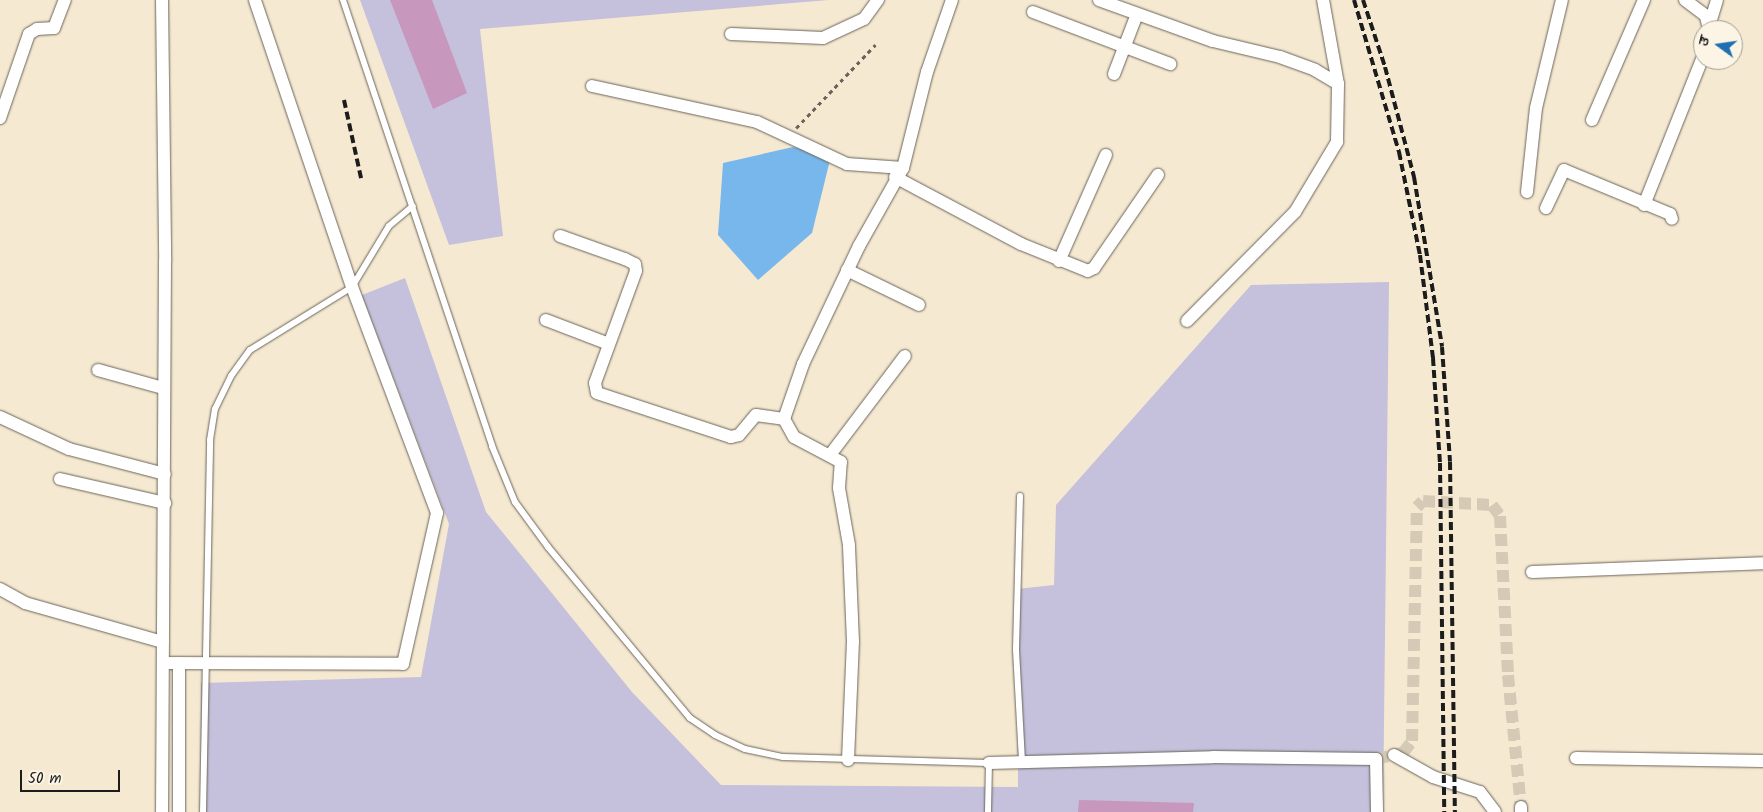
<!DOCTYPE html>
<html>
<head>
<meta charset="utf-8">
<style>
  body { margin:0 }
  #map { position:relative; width:1763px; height:812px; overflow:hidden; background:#f6e9d1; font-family:Kalam,"Playpen Sans Deva",sans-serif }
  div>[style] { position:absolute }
  .industrial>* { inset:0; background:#c5c0db }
  .water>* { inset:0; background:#78b7ec }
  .building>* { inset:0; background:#c797be }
  .street-tunnel>* { height:12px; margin-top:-6px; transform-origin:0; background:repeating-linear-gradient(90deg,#d5cab6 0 12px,transparent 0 18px) }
  .path>* { height:2.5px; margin-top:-1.25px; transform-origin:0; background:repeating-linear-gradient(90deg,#68645b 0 4px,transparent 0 8px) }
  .roads { filter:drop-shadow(0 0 1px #68645b) drop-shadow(0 0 1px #68645b) }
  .lane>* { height:6px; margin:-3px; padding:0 3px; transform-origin:3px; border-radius:3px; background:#fff }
  .street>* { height:12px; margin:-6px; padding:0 6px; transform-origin:6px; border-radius:6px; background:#fff }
  .rail>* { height:4px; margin-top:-2px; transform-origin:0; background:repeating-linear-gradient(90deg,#1c1c1c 0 8px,transparent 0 12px) }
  span { translate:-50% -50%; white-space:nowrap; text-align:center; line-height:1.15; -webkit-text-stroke:4px #fcf5e5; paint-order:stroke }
  .north { position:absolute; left:1693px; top:20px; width:50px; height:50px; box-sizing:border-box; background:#fcf5e5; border:1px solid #a29e95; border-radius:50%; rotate:284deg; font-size:14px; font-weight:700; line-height:20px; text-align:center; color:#1c1c1c }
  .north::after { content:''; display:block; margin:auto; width:18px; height:22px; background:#1f6fb2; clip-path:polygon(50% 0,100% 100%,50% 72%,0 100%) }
  .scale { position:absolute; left:20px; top:770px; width:100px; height:22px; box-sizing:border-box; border:2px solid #1c1c1c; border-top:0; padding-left:6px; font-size:15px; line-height:18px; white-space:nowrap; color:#1c1c1c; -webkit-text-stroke:4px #fcf5e5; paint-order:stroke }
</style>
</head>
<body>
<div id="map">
  <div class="industrial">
    <div style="clip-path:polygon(360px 0,829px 0,480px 29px,503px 236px,449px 245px)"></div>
    <div style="clip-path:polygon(405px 278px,486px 512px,632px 692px,721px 785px,1018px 787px,1017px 589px,1054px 585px,1056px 505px,1251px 285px,1389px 282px,1383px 812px,200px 812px,201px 683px,421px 677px,449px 524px,362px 295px)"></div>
  </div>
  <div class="water">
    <div style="clip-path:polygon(793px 147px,831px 156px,812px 233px,758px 280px,718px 235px,723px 163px)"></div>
  </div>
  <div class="building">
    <div style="clip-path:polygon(390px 0,432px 0,467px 93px,433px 109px)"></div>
    <div style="clip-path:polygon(1079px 800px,1194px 803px,1193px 812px,1078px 812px)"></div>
  </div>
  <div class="street-tunnel">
    <div style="left:1376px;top:759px;width:28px;rotate:-13deg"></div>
    <div style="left:1403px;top:753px;width:15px;rotate:-53deg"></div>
    <div style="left:1412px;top:741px;width:234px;rotate:-88.8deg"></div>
    <div style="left:1417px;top:507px;width:8px;rotate:-45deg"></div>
    <div style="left:1423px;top:501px;width:69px;rotate:3.3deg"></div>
    <div style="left:1492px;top:505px;width:14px;rotate:54deg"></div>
    <div style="left:1500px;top:516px;width:159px;rotate:87.1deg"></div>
    <div style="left:1508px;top:675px;width:133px;rotate:84.4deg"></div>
  </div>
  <div class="path">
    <div style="left:796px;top:128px;width:115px;rotate:-46.4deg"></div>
  </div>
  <div class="roads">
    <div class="lane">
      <div style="left:343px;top:0;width:470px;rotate:71.5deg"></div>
      <div style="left:492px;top:446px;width:61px;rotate:67.7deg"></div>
      <div style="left:515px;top:502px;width:56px;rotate:53.7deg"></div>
      <div style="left:548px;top:547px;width:222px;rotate:50.3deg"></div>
      <div style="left:690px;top:718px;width:30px;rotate:34deg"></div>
      <div style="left:715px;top:735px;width:33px;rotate:25deg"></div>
      <div style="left:745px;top:749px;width:39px;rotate:12deg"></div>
      <div style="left:783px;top:757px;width:206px;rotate:1.7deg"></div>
      <div style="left:989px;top:763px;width:49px;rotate:91.2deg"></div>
      <div style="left:1020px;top:496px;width:154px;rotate:91.5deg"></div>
      <div style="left:1016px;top:650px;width:112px;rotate:86.9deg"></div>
      <div style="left:203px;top:812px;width:372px;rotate:-88.9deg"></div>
      <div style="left:210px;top:440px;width:31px;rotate:-81deg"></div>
      <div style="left:215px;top:409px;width:37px;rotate:-64deg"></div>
      <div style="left:231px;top:376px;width:32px;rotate:-54deg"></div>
      <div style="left:250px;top:350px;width:120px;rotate:-31.7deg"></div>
      <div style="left:352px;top:287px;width:71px;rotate:-58.8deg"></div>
      <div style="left:389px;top:226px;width:31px;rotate:-40deg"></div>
    </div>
    <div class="street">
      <div style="left:162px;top:0;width:261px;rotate:89.3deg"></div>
      <div style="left:165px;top:261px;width:551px;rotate:90.31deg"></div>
      <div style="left:1099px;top:0;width:121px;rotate:19.8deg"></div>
      <div style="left:1213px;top:41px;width:69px;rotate:13.4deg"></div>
      <div style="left:1280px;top:57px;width:37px;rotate:20deg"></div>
      <div style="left:1315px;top:70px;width:27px;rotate:31deg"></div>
      <div style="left:1685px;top:0;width:26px;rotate:37deg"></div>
      <div style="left:1706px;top:16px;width:14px;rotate:78deg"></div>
      <div style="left:1033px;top:12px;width:147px;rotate:20.8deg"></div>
      <div style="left:1710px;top:23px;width:24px;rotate:-73deg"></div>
      <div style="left:731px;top:34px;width:92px;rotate:2.5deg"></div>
      <div style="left:823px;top:38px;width:45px;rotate:-24.9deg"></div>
      <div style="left:864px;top:19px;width:24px;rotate:-54deg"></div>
      <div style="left:1114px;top:74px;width:64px;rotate:-69deg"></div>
      <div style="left:592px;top:86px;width:169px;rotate:12.3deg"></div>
      <div style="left:757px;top:122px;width:99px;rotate:25deg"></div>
      <div style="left:847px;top:164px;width:56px;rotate:4.1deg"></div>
      <div style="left:0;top:118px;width:89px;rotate:-71deg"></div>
      <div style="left:29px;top:34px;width:9px;rotate:-32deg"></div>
      <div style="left:37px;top:29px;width:17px;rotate:-3deg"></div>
      <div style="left:54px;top:28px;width:30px;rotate:-69deg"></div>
      <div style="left:1592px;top:120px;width:131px;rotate:-66.6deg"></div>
      <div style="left:895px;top:177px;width:143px;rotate:28deg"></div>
      <div style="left:1021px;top:244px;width:72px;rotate:21.9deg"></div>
      <div style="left:1088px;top:271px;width:7px;rotate:-27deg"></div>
      <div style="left:1094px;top:268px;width:113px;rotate:-55.5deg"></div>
      <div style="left:1527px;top:192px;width:84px;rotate:-83.9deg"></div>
      <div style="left:1536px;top:108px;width:111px;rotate:-76.5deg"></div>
      <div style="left:1644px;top:205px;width:159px;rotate:-68.3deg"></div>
      <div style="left:1546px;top:208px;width:42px;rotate:-64.7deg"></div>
      <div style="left:1564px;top:170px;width:115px;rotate:22.5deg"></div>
      <div style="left:1670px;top:214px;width:5px;rotate:68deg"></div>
      <div style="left:560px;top:236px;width:69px;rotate:19.5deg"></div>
      <div style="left:625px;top:259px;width:11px;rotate:27deg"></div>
      <div style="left:635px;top:264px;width:7px;rotate:82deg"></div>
      <div style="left:636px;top:271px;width:119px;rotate:110.1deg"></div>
      <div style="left:595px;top:383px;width:10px;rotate:79deg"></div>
      <div style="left:597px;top:393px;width:141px;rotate:18.2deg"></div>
      <div style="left:731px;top:437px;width:8px;rotate:-14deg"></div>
      <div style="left:739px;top:435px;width:26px;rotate:-50deg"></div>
      <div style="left:756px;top:415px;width:28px;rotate:8deg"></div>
      <div style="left:1059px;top:261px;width:116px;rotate:-66.1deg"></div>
      <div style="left:847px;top:270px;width:80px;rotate:25.9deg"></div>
      <div style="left:546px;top:320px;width:67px;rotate:20.9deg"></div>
      <div style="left:1187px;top:321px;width:153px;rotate:-45.3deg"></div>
      <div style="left:1295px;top:212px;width:82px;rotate:-59deg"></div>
      <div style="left:1337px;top:142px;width:58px;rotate:-89deg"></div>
      <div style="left:1338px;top:84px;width:85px;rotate:-100.1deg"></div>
      <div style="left:98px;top:370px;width:67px;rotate:15.5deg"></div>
      <div style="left:0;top:417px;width:76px;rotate:24.9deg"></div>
      <div style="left:69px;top:449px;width:99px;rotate:14.6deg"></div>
      <div style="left:830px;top:455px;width:124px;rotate:-52.9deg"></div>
      <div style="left:60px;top:479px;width:108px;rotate:12.9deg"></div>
      <div style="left:1532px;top:572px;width:231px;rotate:-2.2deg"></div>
      <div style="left:0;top:589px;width:29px;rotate:29deg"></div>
      <div style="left:25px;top:603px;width:143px;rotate:15.8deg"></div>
      <div style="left:163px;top:663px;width:240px;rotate:0.2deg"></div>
      <div style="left:403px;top:664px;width:155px;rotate:-77.3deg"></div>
      <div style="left:437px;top:513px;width:241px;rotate:-110.6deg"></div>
      <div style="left:352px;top:287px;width:303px;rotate:-108.7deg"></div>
      <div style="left:1394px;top:755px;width:45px;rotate:29.4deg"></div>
      <div style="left:1433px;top:777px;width:49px;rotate:17.7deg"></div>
      <div style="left:1480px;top:792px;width:25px;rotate:53deg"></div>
      <div style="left:1576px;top:758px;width:187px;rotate:0.9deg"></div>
      <div style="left:848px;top:760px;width:118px;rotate:-87.6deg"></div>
      <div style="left:853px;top:642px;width:97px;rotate:-92.4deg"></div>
      <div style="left:849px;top:545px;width:58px;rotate:-100deg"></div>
      <div style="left:839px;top:488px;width:26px;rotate:-86deg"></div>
      <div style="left:841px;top:462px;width:53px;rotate:-152deg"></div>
      <div style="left:794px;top:437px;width:21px;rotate:-119deg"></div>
      <div style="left:784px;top:419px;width:58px;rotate:-70.9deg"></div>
      <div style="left:803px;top:364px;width:131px;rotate:-64.6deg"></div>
      <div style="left:859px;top:246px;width:90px;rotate:-60.6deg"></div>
      <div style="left:903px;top:168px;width:99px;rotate:-76deg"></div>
      <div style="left:927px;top:72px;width:76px;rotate:-70.9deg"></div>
      <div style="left:989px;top:763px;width:224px;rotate:-1.5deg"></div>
      <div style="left:1213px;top:757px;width:163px;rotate:0.7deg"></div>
      <div style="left:1376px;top:759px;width:53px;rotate:88.9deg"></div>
      <div style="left:1521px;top:807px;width:5px;rotate:90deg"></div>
      <div style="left:179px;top:812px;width:149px;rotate:-90deg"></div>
    </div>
  </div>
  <div class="rail">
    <div style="left:1354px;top:0;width:159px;rotate:73.5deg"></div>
    <div style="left:1399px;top:152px;width:105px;rotate:78.5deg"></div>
    <div style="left:1420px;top:255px;width:104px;rotate:82.8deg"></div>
    <div style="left:1433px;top:358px;width:105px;rotate:86.2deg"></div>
    <div style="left:1440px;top:463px;width:349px;rotate:89.3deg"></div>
    <div style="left:1363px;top:0;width:71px;rotate:71.8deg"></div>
    <div style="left:1385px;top:67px;width:114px;rotate:75.2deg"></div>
    <div style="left:1414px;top:177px;width:172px;rotate:80.6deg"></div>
    <div style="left:1442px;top:347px;width:115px;rotate:86deg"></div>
    <div style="left:1450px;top:462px;width:350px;rotate:89.2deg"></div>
    <div style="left:344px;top:100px;width:80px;rotate:77.7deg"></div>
  </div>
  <div class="north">उ</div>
  <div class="scale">50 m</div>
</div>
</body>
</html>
